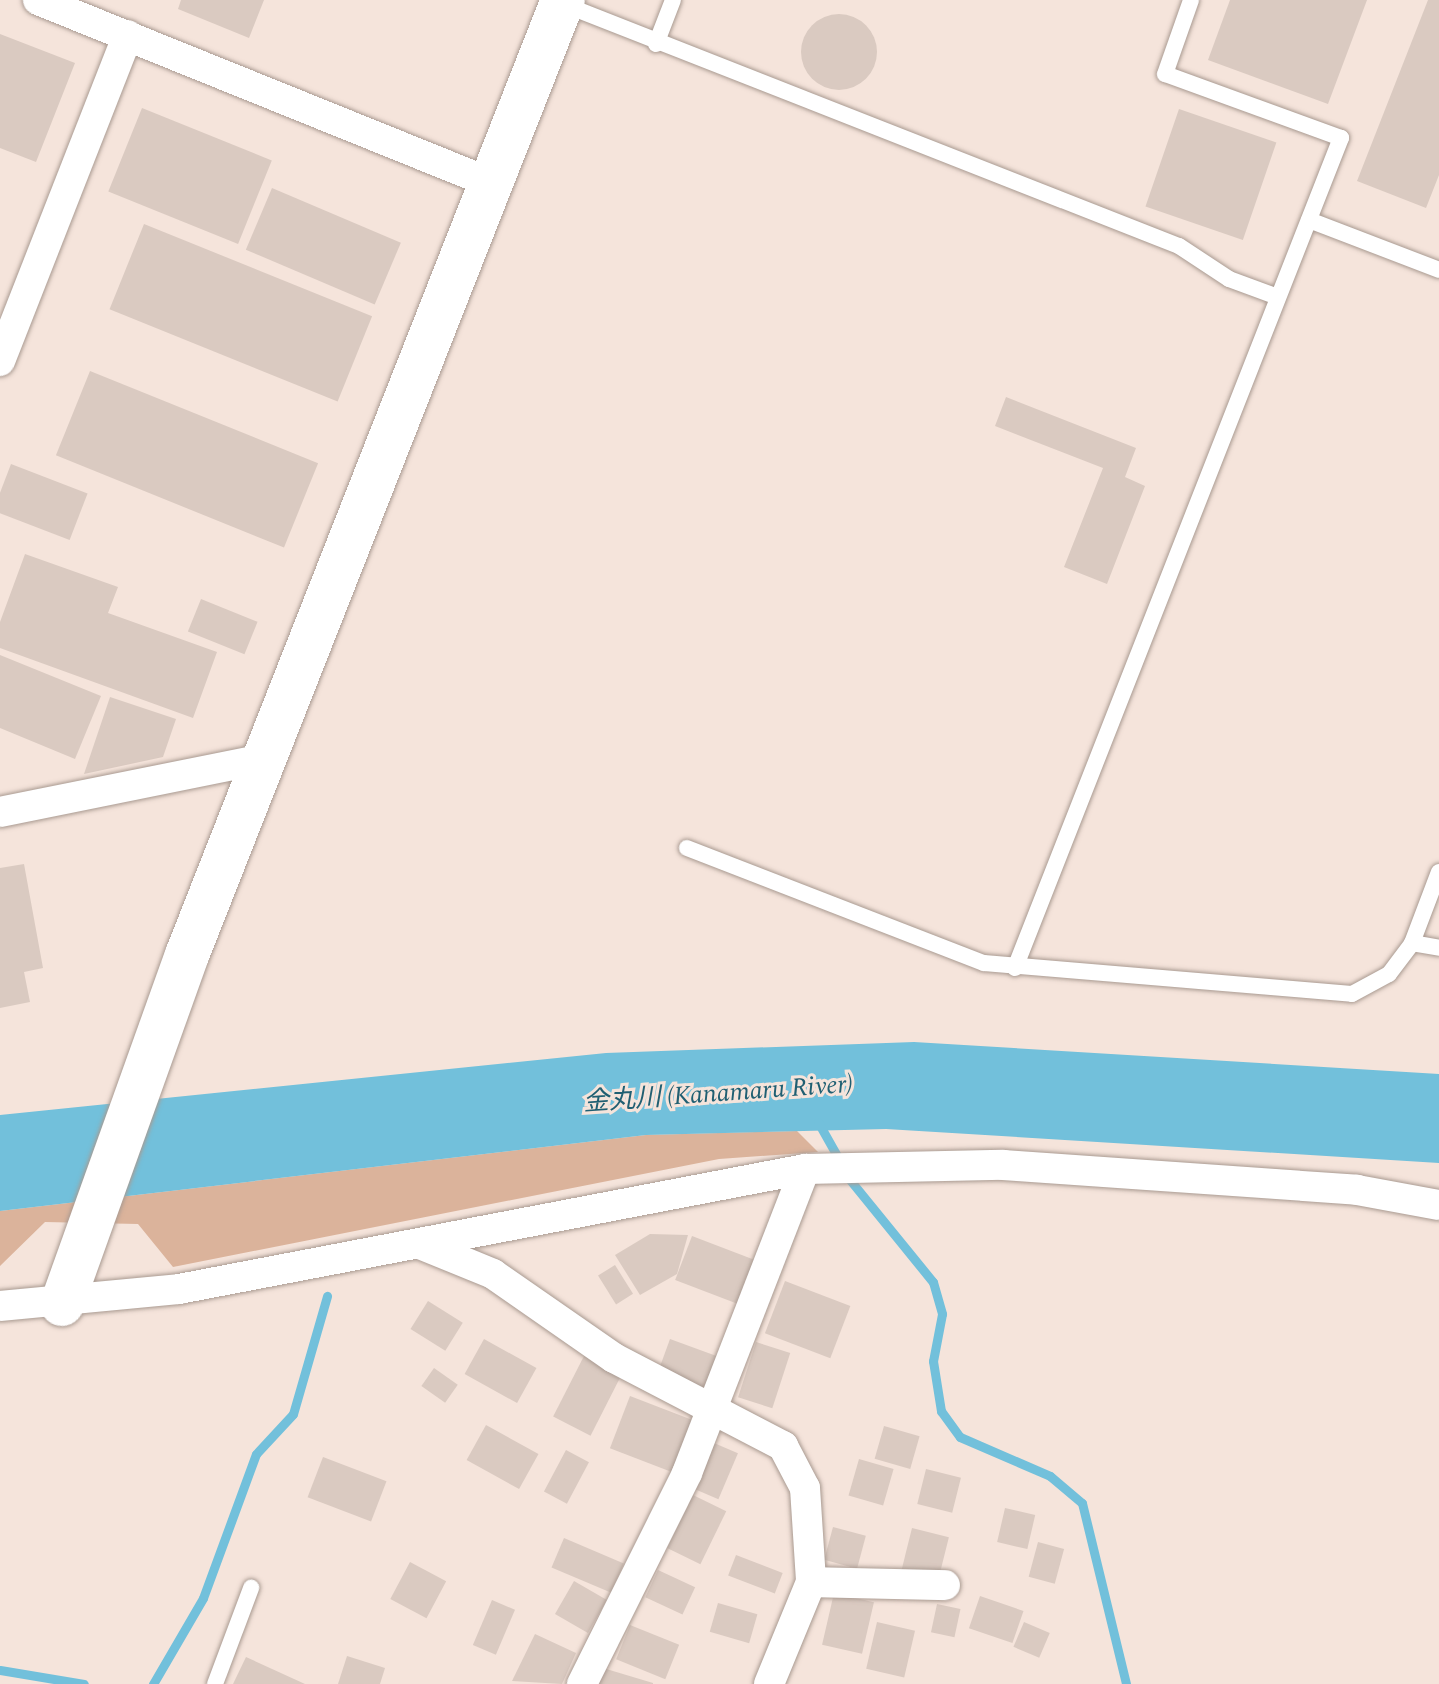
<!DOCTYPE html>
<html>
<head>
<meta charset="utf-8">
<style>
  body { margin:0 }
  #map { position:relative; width:1439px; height:1684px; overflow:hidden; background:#f5e4db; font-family:Spectral,"Noto Sans JP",serif }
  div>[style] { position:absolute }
  .green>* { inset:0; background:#dbb39b }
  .water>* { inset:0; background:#72c0db }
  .stream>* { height:9px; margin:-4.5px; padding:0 4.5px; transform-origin:4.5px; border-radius:4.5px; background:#72c0db }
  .building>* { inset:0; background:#dacac1; transform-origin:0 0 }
  .round { border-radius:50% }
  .roads { filter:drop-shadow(0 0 2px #a99a91) drop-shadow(0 0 2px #a99a91) }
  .lane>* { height:16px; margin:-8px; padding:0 8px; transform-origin:8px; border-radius:8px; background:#fff }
  .street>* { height:30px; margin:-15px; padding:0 15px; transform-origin:15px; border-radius:15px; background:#fff }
  .secondary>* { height:44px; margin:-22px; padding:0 22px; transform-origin:22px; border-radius:22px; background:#fff }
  span { translate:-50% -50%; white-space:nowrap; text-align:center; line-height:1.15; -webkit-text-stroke:6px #f5e4db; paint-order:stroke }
  .water-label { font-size:26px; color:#205f72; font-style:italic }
</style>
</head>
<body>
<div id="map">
  <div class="green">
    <div style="clip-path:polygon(797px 1131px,818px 1152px,719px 1159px,173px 1267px,138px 1224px,45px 1222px,0 1266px,0 1211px,646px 1135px)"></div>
  </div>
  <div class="water">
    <div style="clip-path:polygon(914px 1042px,1439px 1074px,1439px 1163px,886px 1129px,646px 1135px,0 1211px,0 1115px,606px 1053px)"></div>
  </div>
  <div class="stream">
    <div style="left:818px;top:1122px;width:45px;rotate:60.6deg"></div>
    <div style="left:846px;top:1175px;width:138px;rotate:50.9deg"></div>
    <div style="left:933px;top:1282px;width:33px;rotate:74deg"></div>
    <div style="left:942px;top:1314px;width:48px;rotate:100.8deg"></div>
    <div style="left:933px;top:1361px;width:51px;rotate:80.9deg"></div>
    <div style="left:941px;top:1411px;width:32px;rotate:54deg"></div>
    <div style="left:960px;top:1437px;width:98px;rotate:23.4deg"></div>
    <div style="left:1050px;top:1476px;width:42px;rotate:40.2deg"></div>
    <div style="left:1082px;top:1503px;width:186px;rotate:76.3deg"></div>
    <div style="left:0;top:1670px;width:85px;rotate:9.5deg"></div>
    <div style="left:153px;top:1684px;width:99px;rotate:-59.8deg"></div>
    <div style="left:203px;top:1598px;width:153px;rotate:-69.8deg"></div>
    <div style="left:256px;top:1454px;width:54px;rotate:-47.2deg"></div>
    <div style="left:293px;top:1414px;width:123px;rotate:-73.9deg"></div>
  </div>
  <div class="building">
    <div style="clip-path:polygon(181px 0,264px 0,249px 38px,178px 9px)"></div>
    <div style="clip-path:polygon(1230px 0,1367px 0,1328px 104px,1208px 60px)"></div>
    <div style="clip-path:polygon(1428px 0,1439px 0,1439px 175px,1426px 208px,1357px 181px)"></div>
    <div class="round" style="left:801px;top:14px;width:76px;height:76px"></div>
    <div style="clip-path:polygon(0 34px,75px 63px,36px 162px,0 148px)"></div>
    <div style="left:142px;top:108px;width:140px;height:90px;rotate:22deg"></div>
    <div style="left:1179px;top:109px;width:103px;height:103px;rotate:19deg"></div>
    <div style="left:272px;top:188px;width:140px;height:67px;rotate:23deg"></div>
    <div style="left:144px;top:224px;width:246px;height:92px;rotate:22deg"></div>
    <div style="left:90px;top:371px;width:246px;height:91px;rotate:22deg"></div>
    <div style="clip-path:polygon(1006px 397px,1136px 448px,1125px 477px,1145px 486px,1107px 584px,1064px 567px,1103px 468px,995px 426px)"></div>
    <div style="left:11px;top:464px;width:82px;height:50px;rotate:21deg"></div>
    <div style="clip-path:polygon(25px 554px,118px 587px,108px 613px,217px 652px,193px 718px,0 648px,0 622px)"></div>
    <div style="left:201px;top:599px;width:61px;height:35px;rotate:22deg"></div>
    <div style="clip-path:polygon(0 655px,101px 696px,75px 759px,0 728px)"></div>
    <div style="clip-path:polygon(110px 697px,176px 719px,163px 757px,84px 774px)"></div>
    <div style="clip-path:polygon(24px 864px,43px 968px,24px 972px,30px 1002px,0 1008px,0 868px)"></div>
    <div style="clip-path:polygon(650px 1234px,688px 1235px,677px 1274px,640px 1295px,615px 1255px)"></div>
    <div style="left:692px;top:1236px;width:68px;height:47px;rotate:21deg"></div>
    <div style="left:615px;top:1265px;width:34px;height:20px;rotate:58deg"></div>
    <div style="left:785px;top:1281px;width:70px;height:56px;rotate:21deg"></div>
    <div style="left:428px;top:1301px;width:41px;height:33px;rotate:32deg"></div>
    <div style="left:484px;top:1339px;width:60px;height:40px;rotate:29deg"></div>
    <div style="left:670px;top:1339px;width:56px;height:42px;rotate:20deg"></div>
    <div style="left:756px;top:1342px;width:36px;height:58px;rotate:18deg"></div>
    <div style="left:584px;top:1356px;width:42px;height:68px;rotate:27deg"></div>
    <div style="left:434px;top:1368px;width:29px;height:22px;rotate:35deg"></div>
    <div style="left:630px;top:1396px;width:71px;height:56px;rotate:21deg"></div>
    <div style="left:486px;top:1425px;width:60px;height:40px;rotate:29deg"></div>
    <div style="left:884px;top:1426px;width:37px;height:34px;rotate:16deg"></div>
    <div style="left:714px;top:1443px;width:26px;height:50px;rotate:23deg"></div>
    <div style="left:566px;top:1450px;width:26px;height:47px;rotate:28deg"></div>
    <div style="left:323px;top:1457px;width:68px;height:43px;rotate:21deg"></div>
    <div style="left:859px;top:1459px;width:36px;height:38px;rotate:16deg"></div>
    <div style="left:926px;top:1469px;width:36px;height:36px;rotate:14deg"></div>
    <div style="left:693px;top:1495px;width:37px;height:59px;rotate:26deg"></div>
    <div style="left:1005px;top:1508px;width:31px;height:35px;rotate:13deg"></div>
    <div style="left:833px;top:1527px;width:34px;height:34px;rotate:15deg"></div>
    <div style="left:912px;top:1528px;width:38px;height:45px;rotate:14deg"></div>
    <div style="left:564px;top:1538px;width:65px;height:32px;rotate:23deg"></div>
    <div style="left:1038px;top:1542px;width:27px;height:36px;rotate:15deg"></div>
    <div style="left:736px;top:1555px;width:50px;height:22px;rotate:21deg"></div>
    <div style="left:410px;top:1562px;width:41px;height:42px;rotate:28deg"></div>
    <div style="left:658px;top:1570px;width:41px;height:30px;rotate:25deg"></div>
    <div style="left:574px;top:1581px;width:38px;height:38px;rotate:30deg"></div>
    <div style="left:834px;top:1593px;width:41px;height:53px;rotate:13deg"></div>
    <div style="left:980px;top:1596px;width:46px;height:34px;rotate:19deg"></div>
    <div style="left:492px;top:1600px;width:25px;height:49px;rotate:23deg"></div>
    <div style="left:718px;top:1603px;width:41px;height:30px;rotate:16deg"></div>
    <div style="left:937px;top:1604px;width:24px;height:29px;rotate:12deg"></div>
    <div style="left:877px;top:1622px;width:39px;height:48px;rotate:13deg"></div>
    <div style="left:1024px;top:1622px;width:28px;height:27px;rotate:23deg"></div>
    <div style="left:630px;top:1625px;width:53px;height:37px;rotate:22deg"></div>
    <div style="clip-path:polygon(535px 1634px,576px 1653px,562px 1684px,512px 1681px)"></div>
    <div style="clip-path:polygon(347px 1656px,385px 1668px,380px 1684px,338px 1684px)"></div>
    <div style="clip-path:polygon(246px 1657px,305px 1684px,233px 1684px)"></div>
    <div style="clip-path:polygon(603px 1668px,653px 1683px,653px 1684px,598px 1684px)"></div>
  </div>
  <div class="roads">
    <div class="lane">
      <div style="left:563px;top:4px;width:662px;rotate:21.45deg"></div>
      <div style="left:1179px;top:246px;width:60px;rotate:33.4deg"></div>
      <div style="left:1229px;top:279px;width:52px;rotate:20.2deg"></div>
      <div style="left:656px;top:44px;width:47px;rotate:-68.9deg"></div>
      <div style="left:1309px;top:220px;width:139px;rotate:21deg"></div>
      <div style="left:687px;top:848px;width:318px;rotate:21.2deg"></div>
      <div style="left:984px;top:963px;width:369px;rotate:4.8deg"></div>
      <div style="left:1352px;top:994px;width:42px;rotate:-28.4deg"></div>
      <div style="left:1389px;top:974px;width:39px;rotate:-53deg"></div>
      <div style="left:1412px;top:943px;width:76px;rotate:-69.2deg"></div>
      <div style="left:1412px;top:943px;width:27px;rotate:10deg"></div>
      <div style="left:1015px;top:968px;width:892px;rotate:-68.56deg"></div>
      <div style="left:1341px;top:138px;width:187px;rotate:-160deg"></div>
      <div style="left:1165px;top:74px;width:78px;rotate:-70.6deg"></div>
      <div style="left:215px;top:1684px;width:103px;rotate:-69.4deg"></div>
    </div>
    <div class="street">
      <div style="left:38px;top:0;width:489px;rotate:22deg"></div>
      <div style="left:0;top:361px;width:350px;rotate:-68.6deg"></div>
      <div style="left:0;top:812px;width:269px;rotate:-11.4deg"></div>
      <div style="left:420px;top:1244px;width:79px;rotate:22.3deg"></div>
      <div style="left:493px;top:1274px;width:147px;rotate:34.8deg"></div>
      <div style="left:614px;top:1358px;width:191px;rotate:27.5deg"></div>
      <div style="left:783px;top:1446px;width:47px;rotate:62.4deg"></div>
      <div style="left:805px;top:1488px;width:94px;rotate:86.3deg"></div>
      <div style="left:811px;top:1582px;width:110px;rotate:112.4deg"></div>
      <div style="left:0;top:1306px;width:180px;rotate:-5.4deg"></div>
      <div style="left:179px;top:1289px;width:637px;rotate:-10.85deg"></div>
      <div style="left:805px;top:1169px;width:198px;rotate:-1.2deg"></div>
      <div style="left:1003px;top:1165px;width:355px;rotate:4deg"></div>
      <div style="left:1357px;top:1190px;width:83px;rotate:10.4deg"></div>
      <div style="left:811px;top:1582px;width:134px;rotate:1.3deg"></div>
      <div style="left:582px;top:1684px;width:236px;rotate:-63.5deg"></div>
      <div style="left:687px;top:1473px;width:326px;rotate:-68.8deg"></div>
    </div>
    <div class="secondary">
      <div style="left:62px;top:1304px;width:371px;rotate:-70.3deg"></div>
      <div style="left:187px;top:955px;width:1026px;rotate:-68.51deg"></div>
    </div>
  </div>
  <div class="water-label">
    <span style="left:718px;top:1094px;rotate:-4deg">金丸川 (Kanamaru River)</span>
  </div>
</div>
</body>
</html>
